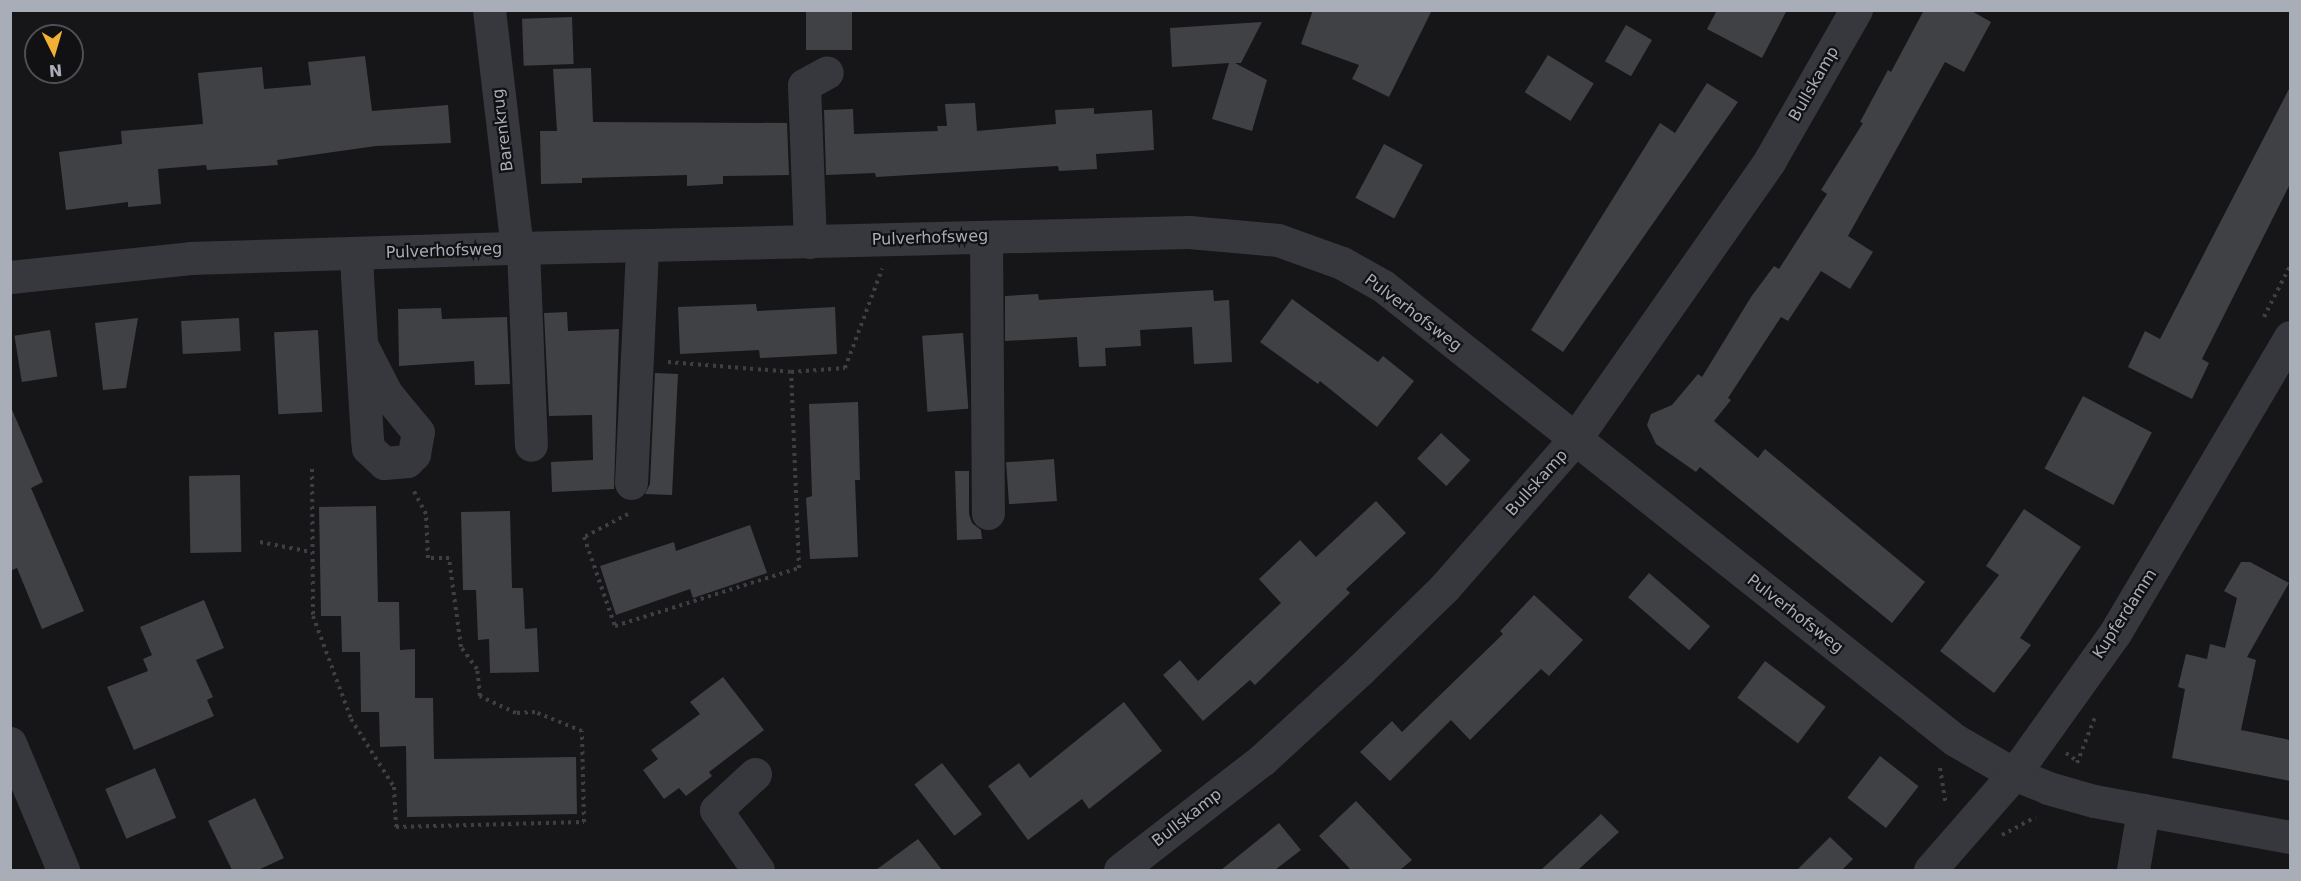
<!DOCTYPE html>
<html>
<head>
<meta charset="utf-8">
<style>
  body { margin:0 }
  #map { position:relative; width:2301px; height:881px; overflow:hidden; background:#161618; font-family:"DejaVu Sans",sans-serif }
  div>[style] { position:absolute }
  .building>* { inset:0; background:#404145; transform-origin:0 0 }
  .path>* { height:4px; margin-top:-2px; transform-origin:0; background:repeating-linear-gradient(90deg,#3d3f44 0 3px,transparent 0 7.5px) }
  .minor>* { height:33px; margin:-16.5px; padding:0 16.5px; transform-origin:16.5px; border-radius:16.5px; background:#37383d }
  span { translate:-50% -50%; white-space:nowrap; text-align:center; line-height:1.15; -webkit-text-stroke:4.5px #111113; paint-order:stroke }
  .street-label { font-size:16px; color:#a8adb8 }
  .frame { position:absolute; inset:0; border:12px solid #a8adb8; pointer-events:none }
  .north { position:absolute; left:24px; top:24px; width:60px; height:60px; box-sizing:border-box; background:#111113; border:2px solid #4d4f55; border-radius:50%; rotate:175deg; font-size:16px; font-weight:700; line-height:24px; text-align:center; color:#a8adb8 }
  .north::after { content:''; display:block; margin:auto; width:21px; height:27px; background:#f2b134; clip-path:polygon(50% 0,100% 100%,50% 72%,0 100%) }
</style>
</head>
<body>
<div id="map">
  <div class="building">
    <div style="left:806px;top:10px;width:46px;height:40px"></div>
    <div style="clip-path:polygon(1313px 10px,1432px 10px,1389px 97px,1352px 79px,1359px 65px,1301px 44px)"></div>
    <div style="clip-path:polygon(1717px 10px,1787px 10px,1762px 58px,1707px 29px)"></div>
    <div style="clip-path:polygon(1924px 10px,1970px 10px,1991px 22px,1964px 72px,1945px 62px,1848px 236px,1873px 252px,1850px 289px,1821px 271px,1788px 321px,1781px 317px,1728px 398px,1731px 400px,1714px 421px,1758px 458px,1765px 449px,1925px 582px,1892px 623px,1700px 467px,1696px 472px,1656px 444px,1647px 425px,1651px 414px,1672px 405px,1698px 374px,1702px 377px,1751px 297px,1774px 266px,1779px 269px,1827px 194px,1821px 190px,1863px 123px,1860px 122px,1888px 70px,1891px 72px)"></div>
    <div style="left:572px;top:17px;width:47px;height:50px;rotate:88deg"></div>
    <div style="clip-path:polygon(1262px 22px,1241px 63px,1235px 63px,1267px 80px,1252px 131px,1212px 119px,1229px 63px,1172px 67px,1170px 28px)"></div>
    <div style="left:1626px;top:25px;width:30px;height:42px;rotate:30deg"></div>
    <div style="left:1548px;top:55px;width:54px;height:44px;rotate:32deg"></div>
    <div style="clip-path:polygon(365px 56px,372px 111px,448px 105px,451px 143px,376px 146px,277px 160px,278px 165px,207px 170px,206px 165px,158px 169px,161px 204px,128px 207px,128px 202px,66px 210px,59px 152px,122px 144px,121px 131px,203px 124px,198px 73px,262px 67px,264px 89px,311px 85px,308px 62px)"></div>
    <div style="clip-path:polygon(591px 68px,593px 122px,787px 123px,789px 175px,723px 176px,723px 184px,687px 186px,687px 175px,582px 178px,582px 183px,541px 184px,540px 131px,557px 131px,553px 69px)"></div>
    <div style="clip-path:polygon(1707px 83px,1738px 102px,1563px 352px,1531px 330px,1660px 123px,1675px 133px)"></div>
    <div style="clip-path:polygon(2290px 87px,2290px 184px,2202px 359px,2209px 363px,2192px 399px,2128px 367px,2145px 331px,2160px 339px)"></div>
    <div style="clip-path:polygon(975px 103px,977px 131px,1056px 124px,1055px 110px,1094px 108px,1094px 114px,1152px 110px,1154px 150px,1096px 154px,1097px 169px,1059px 171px,1058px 166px,876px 177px,875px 173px,826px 175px,824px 110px,853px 109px,854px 134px,938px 131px,937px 126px,947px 126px,945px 104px)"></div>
    <div style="left:1384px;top:144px;width:44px;height:61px;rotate:28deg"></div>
    <div style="clip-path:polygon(1213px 290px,1214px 301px,1229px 300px,1232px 362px,1194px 364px,1192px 327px,1140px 330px,1141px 346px,1105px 348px,1106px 366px,1079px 367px,1077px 337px,1005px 341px,1005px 296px,1038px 294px,1039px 300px)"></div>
    <div style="clip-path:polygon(1292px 299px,1378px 362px,1383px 356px,1414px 381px,1377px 427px,1320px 381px,1318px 384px,1260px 342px)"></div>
    <div style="clip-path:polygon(756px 304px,757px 311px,835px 307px,837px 354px,760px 358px,759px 350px,680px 354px,678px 307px)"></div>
    <div style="clip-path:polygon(441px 308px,442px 319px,507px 317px,510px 384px,475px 385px,474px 361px,399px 366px,398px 309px)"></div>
    <div style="clip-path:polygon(567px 312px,568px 331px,619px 329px,614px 489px,552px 492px,551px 462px,593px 460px,592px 415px,549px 416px,544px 313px)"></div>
    <div style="clip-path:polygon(138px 318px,126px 388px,103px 390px,95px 323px)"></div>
    <div style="left:239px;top:318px;width:33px;height:58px;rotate:87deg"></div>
    <div style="left:50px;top:330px;width:47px;height:36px;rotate:81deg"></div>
    <div style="left:318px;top:330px;width:82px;height:44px;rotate:87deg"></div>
    <div style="left:963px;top:333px;width:76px;height:41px;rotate:86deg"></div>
    <div style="clip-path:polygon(655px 373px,678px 374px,672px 495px,645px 494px,650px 484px)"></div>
    <div style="left:2083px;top:396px;width:78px;height:82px;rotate:28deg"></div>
    <div style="clip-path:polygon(858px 402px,860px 480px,855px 480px,858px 557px,810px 559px,806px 498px,812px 496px,809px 404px)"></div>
    <div style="clip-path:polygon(10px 405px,43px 482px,31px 488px,84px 611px,42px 629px,17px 568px,10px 571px)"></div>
    <div style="left:1441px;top:433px;width:40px;height:35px;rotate:43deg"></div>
    <div style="left:1054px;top:459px;width:42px;height:48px;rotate:86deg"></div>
    <div style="clip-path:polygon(955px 471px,969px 471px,969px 514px,972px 523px,981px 530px,982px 539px,957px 540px)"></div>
    <div style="left:240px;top:475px;width:77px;height:51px;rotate:89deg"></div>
    <div style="clip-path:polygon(1376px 501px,1406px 533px,1346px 589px,1350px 593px,1255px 685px,1250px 680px,1203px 721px,1163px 675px,1180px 660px,1198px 681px,1281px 603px,1259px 579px,1300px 540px,1316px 557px)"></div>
    <div style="clip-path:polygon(376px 506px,378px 602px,399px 602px,400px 650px,415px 649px,415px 698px,433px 698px,434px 759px,576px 757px,577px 814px,407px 817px,406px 746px,380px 747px,379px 712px,361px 712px,360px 652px,342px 652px,341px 616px,321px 616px,319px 507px)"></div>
    <div style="clip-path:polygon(2024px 509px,2081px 547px,2020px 638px,2031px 645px,1994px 693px,1940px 651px,1999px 575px,1986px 566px)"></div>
    <div style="clip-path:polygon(510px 511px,512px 588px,523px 588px,525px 629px,537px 628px,539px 672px,490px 673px,489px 639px,478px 640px,476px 590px,463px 590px,461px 512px)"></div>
    <div style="clip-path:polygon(750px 525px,767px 573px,693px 598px,690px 589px,616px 615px,600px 566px,674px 542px,676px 551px)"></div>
    <div style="clip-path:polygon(2241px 562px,2250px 562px,2289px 583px,2247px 657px,2256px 660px,2241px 730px,2290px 740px,2290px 781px,2172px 758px,2185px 689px,2178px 687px,2186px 654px,2207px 659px,2210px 644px,2225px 648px,2237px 598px,2224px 591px)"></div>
    <div style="left:1649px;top:573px;width:81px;height:32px;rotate:41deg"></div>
    <div style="clip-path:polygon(1534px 595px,1583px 640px,1549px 676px,1541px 669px,1470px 740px,1451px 720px,1390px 781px,1360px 752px,1392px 721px,1402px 732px,1503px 634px,1500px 631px)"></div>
    <div style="clip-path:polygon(204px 600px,224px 648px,196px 660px,213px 697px,207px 700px,214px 716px,134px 750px,107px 687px,148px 671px,143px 659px,152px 655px,140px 627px)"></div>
    <div style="left:1765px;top:661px;width:76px;height:46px;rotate:37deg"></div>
    <div style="clip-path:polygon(723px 677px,764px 730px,709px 772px,712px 776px,686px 796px,679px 788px,664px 799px,643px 770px,658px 759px,651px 750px,700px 714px,690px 702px)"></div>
    <div style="clip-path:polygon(1124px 702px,1162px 751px,1089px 809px,1082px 799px,1028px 840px,988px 786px,1019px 763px,1030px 778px)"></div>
    <div style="left:1880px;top:756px;width:49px;height:53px;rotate:38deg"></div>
    <div style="left:942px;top:763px;width:65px;height:35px;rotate:52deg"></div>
    <div style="left:155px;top:768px;width:54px;height:54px;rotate:67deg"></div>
    <div style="clip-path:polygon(255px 798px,284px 858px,258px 870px,232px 870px,208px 821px)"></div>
    <div style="clip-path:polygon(1356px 801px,1412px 860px,1400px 870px,1351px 870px,1319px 836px)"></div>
    <div style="clip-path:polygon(1601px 814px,1619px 832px,1578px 870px,1541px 870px)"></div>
    <div style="clip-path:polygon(1279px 823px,1301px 850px,1275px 870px,1221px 870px)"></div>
    <div style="clip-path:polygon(1830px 837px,1853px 859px,1842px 870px,1797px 870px)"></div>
    <div style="clip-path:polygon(918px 839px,942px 870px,876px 870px)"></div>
  </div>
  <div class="path">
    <div style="left:2264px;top:317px;width:57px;rotate:-63deg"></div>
    <div style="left:668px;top:362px;width:123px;rotate:4.6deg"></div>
    <div style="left:791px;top:372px;width:54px;rotate:-4.2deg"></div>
    <div style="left:845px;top:368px;width:106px;rotate:-69.5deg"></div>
    <div style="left:312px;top:469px;width:147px;rotate:89.6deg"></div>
    <div style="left:313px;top:616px;width:110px;rotate:69.7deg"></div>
    <div style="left:351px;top:719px;width:80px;rotate:57.7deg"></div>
    <div style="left:394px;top:787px;width:40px;rotate:87.1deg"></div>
    <div style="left:396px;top:827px;width:188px;rotate:-1.5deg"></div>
    <div style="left:584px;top:822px;width:91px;rotate:-91.3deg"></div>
    <div style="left:582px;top:731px;width:51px;rotate:-158deg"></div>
    <div style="left:535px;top:712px;width:19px;rotate:177deg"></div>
    <div style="left:516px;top:713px;width:40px;rotate:-155deg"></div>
    <div style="left:480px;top:696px;width:27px;rotate:-96deg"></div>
    <div style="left:477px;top:669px;width:27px;rotate:-126deg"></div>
    <div style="left:461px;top:647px;width:90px;rotate:-97.7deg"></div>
    <div style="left:449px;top:558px;width:21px;rotate:180deg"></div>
    <div style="left:428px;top:558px;width:44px;rotate:-92.6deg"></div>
    <div style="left:426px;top:514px;width:26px;rotate:-118deg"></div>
    <div style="left:628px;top:514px;width:50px;rotate:152.4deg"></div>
    <div style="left:584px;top:537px;width:94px;rotate:70.8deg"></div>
    <div style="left:615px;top:626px;width:193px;rotate:-17.5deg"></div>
    <div style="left:799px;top:568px;width:196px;rotate:-92.3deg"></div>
    <div style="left:260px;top:542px;width:52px;rotate:11.1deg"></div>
    <div style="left:2066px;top:753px;width:14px;rotate:36deg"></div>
    <div style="left:2077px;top:763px;width:49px;rotate:-68.6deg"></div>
    <div style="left:1940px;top:768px;width:36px;rotate:81deg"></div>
    <div style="left:2002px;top:835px;width:38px;rotate:-28deg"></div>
  </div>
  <div class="minor">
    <div style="left:489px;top:10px;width:240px;rotate:83.3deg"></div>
    <div style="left:986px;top:237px;width:276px;rotate:89.6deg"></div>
    <div style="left:810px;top:242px;width:157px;rotate:-92.2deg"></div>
    <div style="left:804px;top:85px;width:26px;rotate:-29deg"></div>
    <div style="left:523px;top:248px;width:197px;rotate:87.7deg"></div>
    <div style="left:356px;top:255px;width:21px;rotate:87deg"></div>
    <div style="left:357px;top:276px;width:163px;rotate:86.5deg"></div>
    <div style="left:367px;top:439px;width:9px;rotate:84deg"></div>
    <div style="left:368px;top:448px;width:22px;rotate:43deg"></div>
    <div style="left:384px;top:463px;width:23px;rotate:-5deg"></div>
    <div style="left:407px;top:461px;width:10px;rotate:-45deg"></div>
    <div style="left:414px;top:454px;width:22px;rotate:-80deg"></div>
    <div style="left:418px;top:432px;width:50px;rotate:-129.4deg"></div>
    <div style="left:386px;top:393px;width:53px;rotate:-117.1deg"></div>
    <div style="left:10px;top:277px;width:181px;rotate:-6deg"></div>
    <div style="left:190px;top:258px;width:327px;rotate:-1.8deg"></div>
    <div style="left:517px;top:248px;width:672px;rotate:-1.36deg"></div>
    <div style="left:1189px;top:232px;width:89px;rotate:5.1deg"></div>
    <div style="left:1278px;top:240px;width:68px;rotate:19.8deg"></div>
    <div style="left:1342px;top:263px;width:47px;rotate:29.3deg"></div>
    <div style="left:1383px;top:286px;width:730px;rotate:38.44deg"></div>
    <div style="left:1955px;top:740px;width:68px;rotate:30deg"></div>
    <div style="left:2014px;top:774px;width:37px;rotate:22deg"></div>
    <div style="left:2048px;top:788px;width:48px;rotate:15.8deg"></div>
    <div style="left:2094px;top:801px;width:199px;rotate:10.4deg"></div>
    <div style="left:631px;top:483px;width:236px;rotate:-87.3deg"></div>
    <div style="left:10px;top:743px;width:138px;rotate:67.3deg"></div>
    <div style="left:755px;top:774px;width:53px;rotate:137.3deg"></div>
    <div style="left:716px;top:810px;width:73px;rotate:55deg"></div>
    <div style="left:1120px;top:870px;width:180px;rotate:-37.8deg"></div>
    <div style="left:1262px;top:760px;width:134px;rotate:-42.6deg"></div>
    <div style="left:1361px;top:669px;width:116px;rotate:-44.3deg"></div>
    <div style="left:1444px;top:588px;width:198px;rotate:-48.7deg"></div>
    <div style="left:1575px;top:439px;width:340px;rotate:-55deg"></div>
    <div style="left:1770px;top:160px;width:173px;rotate:-60.2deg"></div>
    <div style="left:1930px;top:870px;width:128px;rotate:-48.8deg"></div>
    <div style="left:2014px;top:774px;width:173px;rotate:-54.4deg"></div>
    <div style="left:2115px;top:633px;width:344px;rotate:-59.4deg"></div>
    <div style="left:2133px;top:870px;width:61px;rotate:-80.5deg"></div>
  </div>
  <div class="street-label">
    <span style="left:1814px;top:84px;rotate:-60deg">Bullskamp</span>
    <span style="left:503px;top:130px;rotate:-97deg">Barenkrug</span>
    <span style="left:930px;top:238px;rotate:-2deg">Pulverhofsweg</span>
    <span style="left:444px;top:251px;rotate:-2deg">Pulverhofsweg</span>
    <span style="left:1413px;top:313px;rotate:37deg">Pulverhofsweg</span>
    <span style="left:1537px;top:483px;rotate:-48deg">Bullskamp</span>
    <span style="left:1795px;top:614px;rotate:38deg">Pulverhofsweg</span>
    <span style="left:2125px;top:614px;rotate:-57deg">Kupferdamm</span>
    <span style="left:1187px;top:818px;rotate:-38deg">Bullskamp</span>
  </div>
  <div class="frame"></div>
  <div class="north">N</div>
</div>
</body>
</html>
